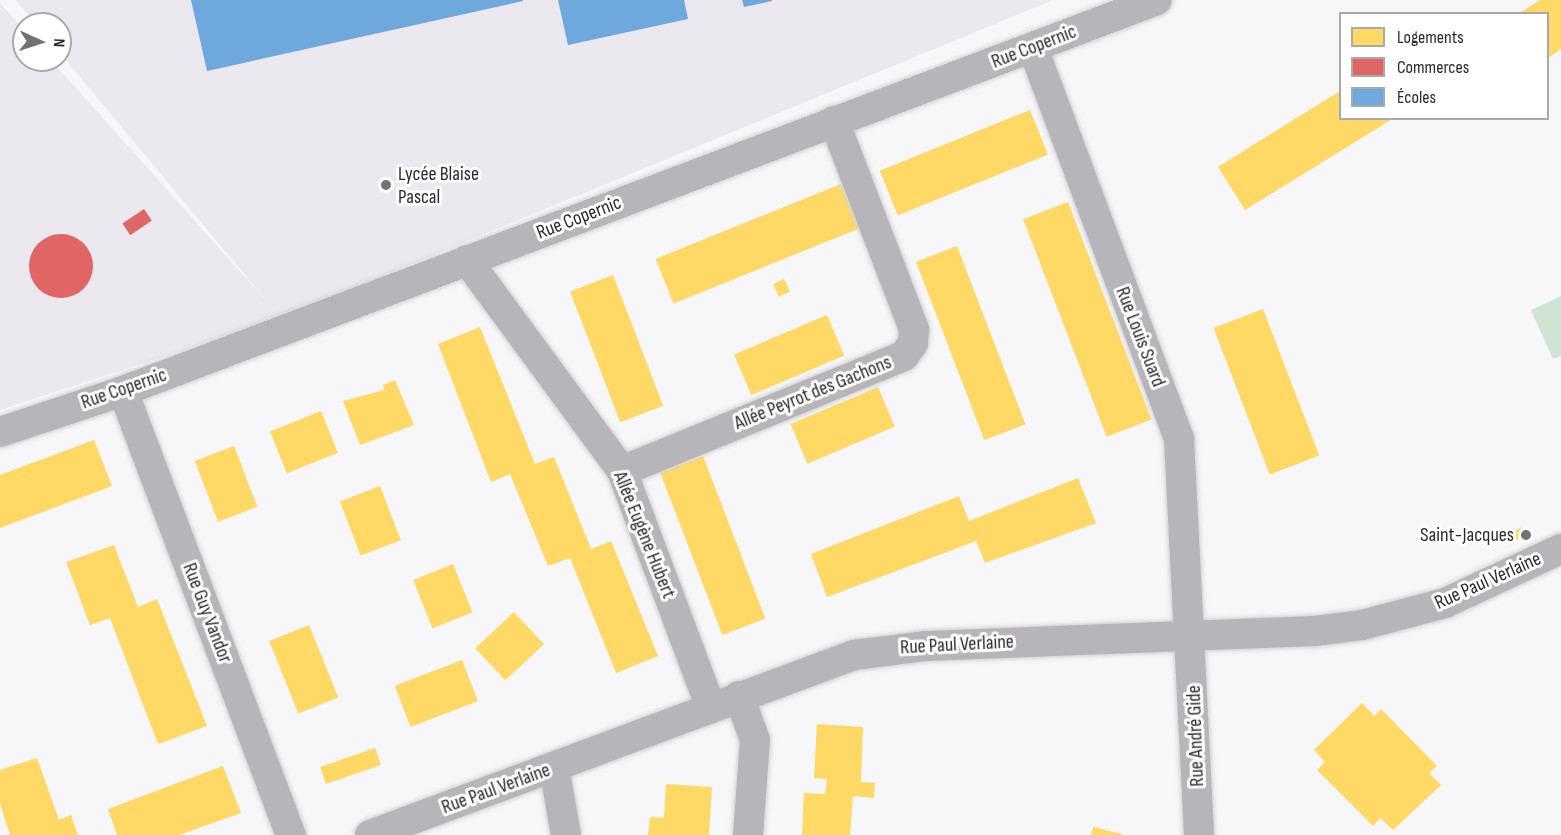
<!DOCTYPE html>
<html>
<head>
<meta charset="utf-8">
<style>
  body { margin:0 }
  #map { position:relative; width:1561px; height:835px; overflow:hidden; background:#f7f6f9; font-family:"Sofia Sans Condensed",sans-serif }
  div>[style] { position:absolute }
  .built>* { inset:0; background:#ebe8f0 }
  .green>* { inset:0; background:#cfe4d2 }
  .homes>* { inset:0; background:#ffd966; transform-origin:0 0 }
  .shops>* { inset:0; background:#e06666; transform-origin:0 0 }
  .round { border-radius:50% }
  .schools>* { inset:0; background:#6fa8dc }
  .roads { filter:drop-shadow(0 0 2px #d2d2d3) drop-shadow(0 0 2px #d2d2d3) }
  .street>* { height:30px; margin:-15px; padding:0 15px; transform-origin:15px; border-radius:15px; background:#b7b5ba }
  .dots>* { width:16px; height:16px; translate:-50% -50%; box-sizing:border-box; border:3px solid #fff; border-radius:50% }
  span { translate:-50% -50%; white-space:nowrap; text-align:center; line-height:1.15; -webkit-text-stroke:6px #fff; paint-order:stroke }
  .street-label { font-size:20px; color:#2a292b }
  .poi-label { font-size:20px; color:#2a292b }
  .left { translate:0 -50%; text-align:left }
  .right { translate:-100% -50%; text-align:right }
  .legend { position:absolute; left:1339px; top:12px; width:210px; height:108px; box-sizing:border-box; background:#fff; border:2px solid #aaa9aa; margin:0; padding:8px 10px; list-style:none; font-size:18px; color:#2a292b }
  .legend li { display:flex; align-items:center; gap:12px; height:30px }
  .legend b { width:30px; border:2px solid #aaa9aa }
  .north { position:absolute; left:12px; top:12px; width:60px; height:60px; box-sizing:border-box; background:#fff; border:2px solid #aaa9aa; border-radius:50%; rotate:93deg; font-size:16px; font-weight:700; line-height:24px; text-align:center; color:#2a292b }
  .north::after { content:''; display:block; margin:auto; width:21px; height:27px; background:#727173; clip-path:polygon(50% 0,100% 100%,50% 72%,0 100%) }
</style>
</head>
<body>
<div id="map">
  <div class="built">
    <div style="clip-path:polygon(16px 0,1053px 0,280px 318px,0 410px,0 3px,24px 30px,24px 60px,51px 60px,270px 305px,60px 53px,60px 24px,36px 24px)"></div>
  </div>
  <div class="green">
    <div style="clip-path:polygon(1561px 296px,1561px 356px,1553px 359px,1531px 310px)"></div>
  </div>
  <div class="homes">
    <div style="clip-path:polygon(1540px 0,1561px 0,1561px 49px,1548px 58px,1548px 14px,1518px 14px)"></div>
    <div style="clip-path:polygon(1340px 91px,1340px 118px,1394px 118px,1245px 210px,1218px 167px)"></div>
    <div style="left:1030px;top:110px;width:48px;height:162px;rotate:68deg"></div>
    <div style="left:841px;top:184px;width:48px;height:200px;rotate:68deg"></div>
    <div style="left:1068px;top:202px;width:233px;height:48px;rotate:69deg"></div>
    <div style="left:957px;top:246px;width:191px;height:44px;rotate:69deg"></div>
    <div style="left:613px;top:275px;width:140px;height:46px;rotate:69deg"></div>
    <div style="left:784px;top:279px;width:14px;height:12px;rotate:65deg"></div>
    <div style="left:1263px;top:309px;width:157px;height:53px;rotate:69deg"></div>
    <div style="left:827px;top:315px;width:44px;height:101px;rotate:67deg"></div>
    <div style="clip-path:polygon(480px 327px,535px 464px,554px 457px,591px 549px,611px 541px,658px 656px,616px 673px,570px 558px,548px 566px,510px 474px,491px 482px,438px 344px)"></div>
    <div style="clip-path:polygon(395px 380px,414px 425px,360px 445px,343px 401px,384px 390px,383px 385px)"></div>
    <div style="left:878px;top:387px;width:43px;height:95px;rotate:67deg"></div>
    <div style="left:321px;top:411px;width:45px;height:55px;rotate:68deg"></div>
    <div style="clip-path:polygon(94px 440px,112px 486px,0 528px,0 475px)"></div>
    <div style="left:234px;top:446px;width:65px;height:42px;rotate:69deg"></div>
    <div style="left:703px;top:456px;width:174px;height:46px;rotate:69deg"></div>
    <div style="clip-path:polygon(1078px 478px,1096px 523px,985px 563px,976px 541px,827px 597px,811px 554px,959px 496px,969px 521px)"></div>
    <div style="left:380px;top:486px;width:58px;height:43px;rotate:69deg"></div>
    <div style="left:1522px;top:527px;width:9px;height:19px;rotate:63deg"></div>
    <div style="clip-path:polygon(114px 545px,138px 607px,157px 599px,207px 726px,158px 744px,110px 618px,90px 625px,66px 562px)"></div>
    <div style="left:453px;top:564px;width:52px;height:43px;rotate:68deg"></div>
    <div style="left:514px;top:612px;width:44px;height:53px;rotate:47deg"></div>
    <div style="left:309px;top:625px;width:78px;height:43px;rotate:68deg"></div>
    <div style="left:462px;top:660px;width:44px;height:72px;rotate:69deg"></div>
    <div style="clip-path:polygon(1362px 703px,1374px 716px,1381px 709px,1437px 766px,1429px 773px,1441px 785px,1393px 830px,1380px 818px,1373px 826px,1317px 770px,1325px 762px,1314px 750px)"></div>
    <div style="clip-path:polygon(817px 724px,863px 727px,861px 782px,875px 783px,874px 798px,853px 796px,850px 835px,802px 835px,804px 793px,825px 794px,827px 779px,814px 778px)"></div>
    <div style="left:375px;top:748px;width:18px;height:58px;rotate:71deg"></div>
    <div style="clip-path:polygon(37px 758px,59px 820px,71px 815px,78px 835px,10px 835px,0 804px,0 770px)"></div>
    <div style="clip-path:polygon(223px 766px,241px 813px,179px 835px,117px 835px,108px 809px)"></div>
    <div style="clip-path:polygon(666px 784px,712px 787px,709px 835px,648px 835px,650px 817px,664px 818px)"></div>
    <div style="clip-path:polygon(1093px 827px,1122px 834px,1122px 835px,1091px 835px)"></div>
  </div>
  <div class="shops">
    <div style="left:144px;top:209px;width:14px;height:26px;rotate:56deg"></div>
    <div class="round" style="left:29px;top:234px;width:64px;height:64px"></div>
  </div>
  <div class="schools">
    <div style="clip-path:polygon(191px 0,523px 0,523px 1px,207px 71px)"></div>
    <div style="clip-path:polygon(558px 0,684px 0,688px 19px,568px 45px)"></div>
    <div style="clip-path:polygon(742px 0,772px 0,772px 1px,744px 7px)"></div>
  </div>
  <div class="roads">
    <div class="street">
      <div style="left:1033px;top:48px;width:417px;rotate:69.5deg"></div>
      <div style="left:1179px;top:439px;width:397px;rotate:87.1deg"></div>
      <div style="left:467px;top:260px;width:262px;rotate:53.7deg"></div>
      <div style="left:622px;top:471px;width:253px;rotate:69.4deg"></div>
      <div style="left:123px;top:391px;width:475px;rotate:69.3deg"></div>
      <div style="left:0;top:432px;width:130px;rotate:-18.4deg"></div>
      <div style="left:123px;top:391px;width:1105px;rotate:-20.71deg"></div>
      <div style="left:622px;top:471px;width:305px;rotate:-22.2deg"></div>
      <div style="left:904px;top:356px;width:16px;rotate:-55deg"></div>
      <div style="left:913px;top:343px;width:14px;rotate:-86deg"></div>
      <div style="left:914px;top:329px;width:223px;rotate:-111deg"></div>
      <div style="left:739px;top:696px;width:47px;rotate:70deg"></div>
      <div style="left:755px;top:740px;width:95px;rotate:94.2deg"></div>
      <div style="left:554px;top:767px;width:69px;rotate:80deg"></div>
      <div style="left:370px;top:835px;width:516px;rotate:-20.4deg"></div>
      <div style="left:854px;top:655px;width:73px;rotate:-7.1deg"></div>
      <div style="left:926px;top:646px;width:389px;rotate:-2.2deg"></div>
      <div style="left:1315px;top:631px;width:47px;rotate:-7.3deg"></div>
      <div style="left:1362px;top:625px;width:86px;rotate:-14.8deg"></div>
      <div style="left:1445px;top:603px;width:128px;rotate:-25deg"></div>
    </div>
  </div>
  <div class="dots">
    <div style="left:386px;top:185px;background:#727173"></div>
    <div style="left:1526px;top:535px;background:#727173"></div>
  </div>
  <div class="street-label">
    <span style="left:1034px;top:47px;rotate:-21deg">Rue Copernic</span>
    <span style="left:579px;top:218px;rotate:-21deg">Rue Copernic</span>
    <span style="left:1140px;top:337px;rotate:69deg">Rue Louis Suard</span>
    <span style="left:124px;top:389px;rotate:-19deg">Rue Copernic</span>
    <span style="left:813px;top:393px;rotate:-22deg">Allée Peyrot des Gachons</span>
    <span style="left:644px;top:535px;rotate:68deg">Allée Eugène Hubert</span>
    <span style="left:1488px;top:581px;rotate:-24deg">Rue Paul Verlaine</span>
    <span style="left:207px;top:613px;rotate:69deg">Rue Guy Vandor</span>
    <span style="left:957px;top:645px;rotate:-3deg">Rue Paul Verlaine</span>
    <span style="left:1196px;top:736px;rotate:-92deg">Rue André Gide</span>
    <span style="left:496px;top:789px;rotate:-20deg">Rue Paul Verlaine</span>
  </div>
  <div class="poi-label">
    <span class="left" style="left:398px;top:186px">Lycée Blaise<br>Pascal</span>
    <span class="right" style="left:1514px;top:535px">Saint-Jacques</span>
  </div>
  <ul class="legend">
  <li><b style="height:16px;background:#ffd966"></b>Logements</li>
  <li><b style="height:16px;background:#e06666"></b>Commerces</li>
  <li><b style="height:16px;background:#6fa8dc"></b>Écoles</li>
  </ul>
  <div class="north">N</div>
</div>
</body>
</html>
